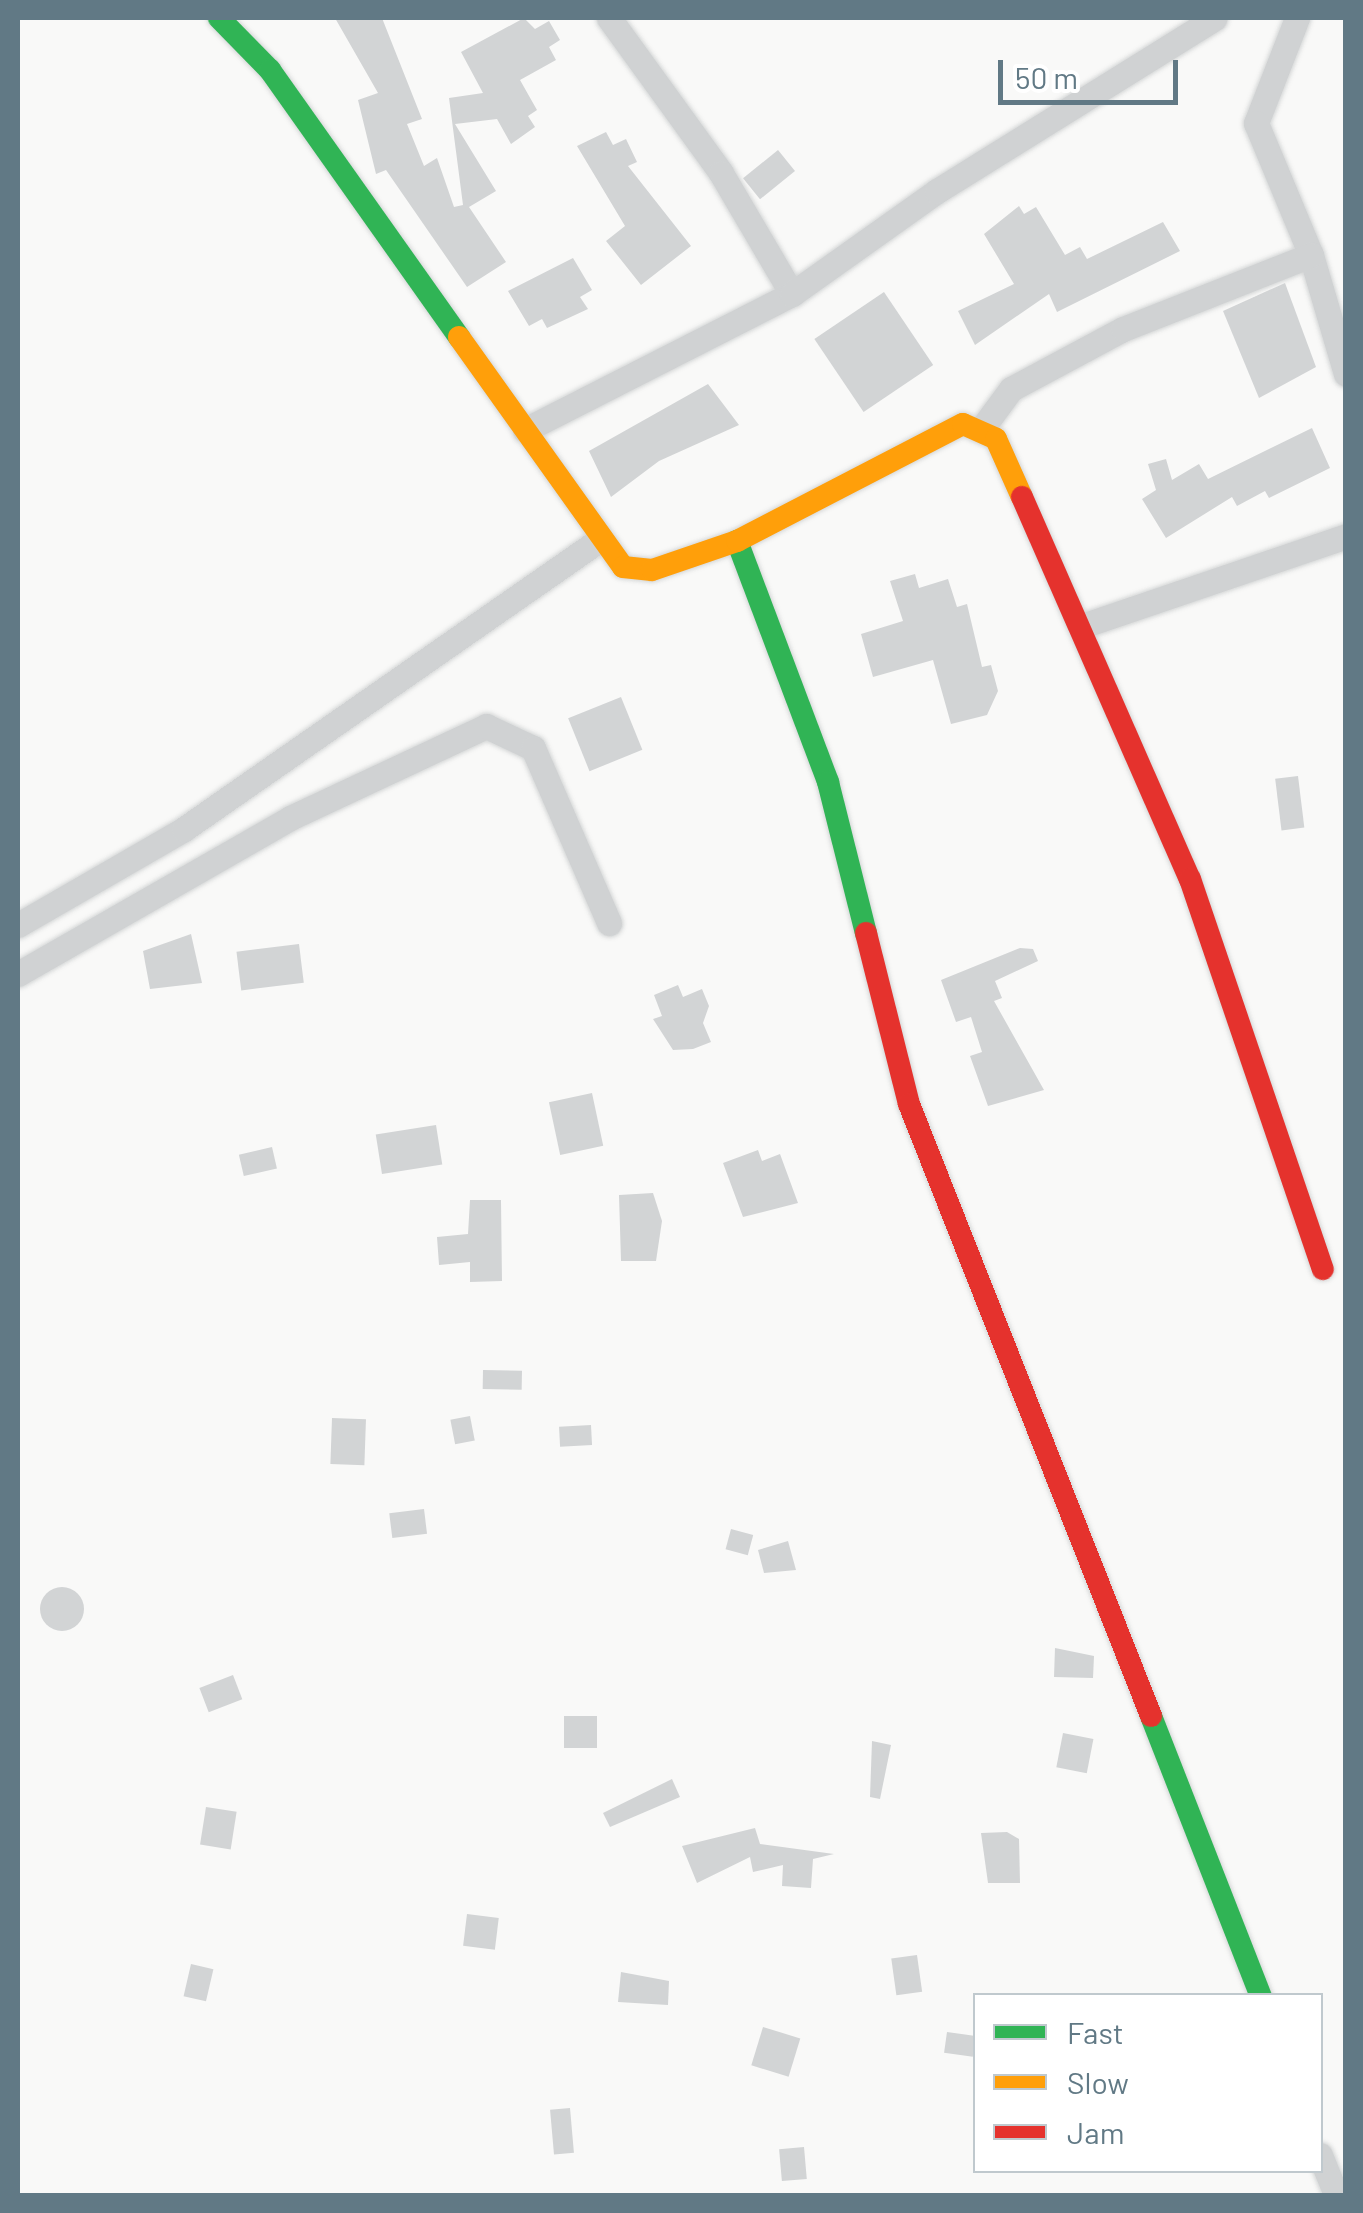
<!DOCTYPE html>
<html>
<head>
<meta charset="utf-8">
<style>
  body { margin:0 }
  #map { position:relative; width:1363px; height:2213px; overflow:hidden; background:#f9f9f8; font-family:Barlow,sans-serif }
  div>[style] { position:absolute }
  .building>* { inset:0; background:#d2d4d5; transform-origin:0 0 }
  .round { border-radius:50% }
  .roads { filter:drop-shadow(0 0 2px #d5d7d7) drop-shadow(0 0 2px #d5d7d7) }
  .street>* { height:25px; margin:-12.5px; padding:0 12.5px; transform-origin:12.5px; border-radius:12.5px; background:#d0d2d3 }
  .fast>* { height:22px; margin:-11px; padding:0 11px; transform-origin:11px; border-radius:11px; background:#30b455 }
  .slow>* { height:22px; margin:-11px; padding:0 11px; transform-origin:11px; border-radius:11px; background:#ff9f0a }
  .jam>* { height:22px; margin:-11px; padding:0 11px; transform-origin:11px; border-radius:11px; background:#e5322d }
  span { translate:-50% -50%; white-space:nowrap; text-align:center; line-height:1.15; -webkit-text-stroke:10px #fff; paint-order:stroke }
  .frame { position:absolute; inset:0; border:20px solid #617985; pointer-events:none }
  .legend { position:absolute; left:973px; top:1993px; width:350px; height:180px; box-sizing:border-box; background:#fff; border:2px solid #c0c9ce; margin:0; padding:12px 18px; list-style:none; font-size:30px; color:#617985 }
  .legend li { display:flex; align-items:center; gap:20px; height:50px }
  .legend b { width:50px; border:2px solid #c0c9ce }
  .scale { position:absolute; left:998px; top:60px; width:180px; height:45px; box-sizing:border-box; border:5px solid #617985; border-top:0; padding-left:12px; font-size:30px; line-height:35px; white-space:nowrap; color:#617985; -webkit-text-stroke:8px #fff; paint-order:stroke }
</style>
</head>
<body>
<div id="map">
  <div class="building">
    <div style="clip-path:polygon(335px 18px,382px 18px,422px 119px,407px 124px,424px 166px,437px 158px,454px 207px,463px 205px,449px 98px,483px 93px,461px 52px,524px 18px,535px 29px,549px 21px,560px 40px,549px 47px,556px 60px,520px 80px,537px 110px,528px 116px,535px 127px,511px 144px,497px 119px,455px 124px,496px 191px,469px 207px,506px 262px,467px 287px,386px 170px,376px 174px,358px 100px,378px 93px)"></div>
    <div style="clip-path:polygon(606px 132px,613px 145px,626px 139px,637px 162px,628px 166px,691px 246px,641px 285px,606px 241px,625px 226px,577px 146px)"></div>
    <div style="left:778px;top:150px;width:27px;height:45px;rotate:51deg"></div>
    <div style="clip-path:polygon(1019px 206px,1024px 214px,1036px 207px,1065px 255px,1080px 247px,1087px 259px,1163px 222px,1180px 251px,1057px 312px,1049px 294px,975px 345px,958px 311px,1014px 284px,984px 234px)"></div>
    <div style="clip-path:polygon(573px 258px,592px 290px,580px 297px,588px 309px,547px 328px,542px 319px,529px 326px,508px 291px)"></div>
    <div style="clip-path:polygon(1285px 283px,1316px 367px,1259px 398px,1223px 311px)"></div>
    <div style="left:884px;top:292px;width:88px;height:84px;rotate:56deg"></div>
    <div style="clip-path:polygon(708px 384px,739px 425px,659px 461px,611px 497px,589px 451px)"></div>
    <div style="clip-path:polygon(1312px 428px,1330px 468px,1269px 498px,1265px 491px,1237px 506px,1232px 497px,1166px 538px,1142px 499px,1156px 490px,1148px 464px,1166px 459px,1172px 480px,1199px 464px,1208px 479px)"></div>
    <div style="clip-path:polygon(915px 574px,919px 588px,948px 579px,957px 607px,967px 604px,982px 667px,991px 665px,998px 691px,987px 715px,951px 724px,933px 660px,873px 677px,861px 634px,903px 621px,890px 581px)"></div>
    <div style="left:621px;top:697px;width:57px;height:57px;rotate:68deg"></div>
    <div style="left:1298px;top:776px;width:52px;height:23px;rotate:83deg"></div>
    <div style="clip-path:polygon(191px 934px,202px 983px,150px 989px,143px 951px)"></div>
    <div style="left:299px;top:944px;width:39px;height:63px;rotate:83deg"></div>
    <div style="clip-path:polygon(1020px 948px,1033px 949px,1038px 961px,995px 981px,1002px 998px,994px 1001px,1044px 1090px,988px 1106px,970px 1056px,982px 1052px,971px 1017px,956px 1022px,941px 980px)"></div>
    <div style="clip-path:polygon(678px 985px,683px 997px,702px 989px,709px 1006px,703px 1023px,711px 1042px,693px 1049px,673px 1050px,653px 1019px,662px 1016px,654px 995px)"></div>
    <div style="left:592px;top:1093px;width:54px;height:44px;rotate:78deg"></div>
    <div style="left:436px;top:1125px;width:40px;height:61px;rotate:81deg"></div>
    <div style="left:272px;top:1147px;width:22px;height:34px;rotate:77deg"></div>
    <div style="clip-path:polygon(758px 1150px,762px 1161px,780px 1154px,798px 1203px,743px 1217px,723px 1163px)"></div>
    <div style="clip-path:polygon(653px 1193px,662px 1221px,656px 1261px,621px 1261px,619px 1195px)"></div>
    <div style="clip-path:polygon(470px 1200px,501px 1200px,502px 1281px,470px 1282px,470px 1262px,439px 1265px,437px 1237px,468px 1234px)"></div>
    <div style="left:483px;top:1370px;width:39px;height:19px;rotate:1deg"></div>
    <div style="left:470px;top:1416px;width:25px;height:20px;rotate:79deg"></div>
    <div style="left:332px;top:1418px;width:34px;height:46px;rotate:2deg"></div>
    <div style="left:591px;top:1425px;width:20px;height:32px;rotate:87deg"></div>
    <div style="left:424px;top:1509px;width:25px;height:35px;rotate:83deg"></div>
    <div style="left:731px;top:1529px;width:23px;height:21px;rotate:15deg"></div>
    <div style="clip-path:polygon(788px 1541px,796px 1570px,764px 1573px,758px 1550px)"></div>
    <div class="round" style="left:40px;top:1587px;width:44px;height:44px"></div>
    <div style="clip-path:polygon(1055px 1648px,1094px 1656px,1093px 1678px,1054px 1677px)"></div>
    <div style="left:233px;top:1675px;width:26px;height:36px;rotate:69deg"></div>
    <div style="left:564px;top:1716px;width:33px;height:32px"></div>
    <div style="left:1063px;top:1733px;width:31px;height:35px;rotate:11deg"></div>
    <div style="clip-path:polygon(872px 1741px,891px 1745px,880px 1799px,870px 1797px)"></div>
    <div style="clip-path:polygon(672px 1779px,680px 1797px,610px 1827px,603px 1813px)"></div>
    <div style="left:206px;top:1807px;width:31px;height:38px;rotate:9deg"></div>
    <div style="clip-path:polygon(755px 1828px,760px 1844px,834px 1854px,813px 1859px,811px 1888px,782px 1886px,783px 1865px,753px 1872px,750px 1857px,697px 1883px,682px 1846px)"></div>
    <div style="clip-path:polygon(1007px 1832px,1019px 1839px,1020px 1883px,988px 1883px,981px 1833px)"></div>
    <div style="left:467px;top:1914px;width:32px;height:32px;rotate:7deg"></div>
    <div style="left:917px;top:1955px;width:37px;height:26px;rotate:82deg"></div>
    <div style="left:191px;top:1964px;width:23px;height:33px;rotate:13deg"></div>
    <div style="clip-path:polygon(621px 1972px,669px 1981px,668px 2005px,618px 2002px)"></div>
    <div style="left:763px;top:2027px;width:39px;height:40px;rotate:17deg"></div>
    <div style="left:947px;top:2032px;width:29px;height:21px;rotate:8deg"></div>
    <div style="left:570px;top:2108px;width:45px;height:20px;rotate:85deg"></div>
    <div style="left:804px;top:2147px;width:32px;height:25px;rotate:85deg"></div>
  </div>
  <div class="roads">
    <div class="street">
      <div style="left:609px;top:18px;width:191px;rotate:54.1deg"></div>
      <div style="left:721px;top:173px;width:140px;rotate:59.6deg"></div>
      <div style="left:1297px;top:18px;width:113px;rotate:111.3deg"></div>
      <div style="left:1256px;top:123px;width:143px;rotate:67.4deg"></div>
      <div style="left:1311px;top:255px;width:124px;rotate:73.6deg"></div>
      <div style="left:983px;top:427px;width:47px;rotate:-53.6deg"></div>
      <div style="left:1011px;top:389px;width:127px;rotate:-28.2deg"></div>
      <div style="left:1123px;top:329px;width:202px;rotate:-21.5deg"></div>
      <div style="left:525px;top:430px;width:300px;rotate:-27deg"></div>
      <div style="left:792px;top:294px;width:178px;rotate:-35.4deg"></div>
      <div style="left:937px;top:191px;width:327px;rotate:-31.9deg"></div>
      <div style="left:1082px;top:626px;width:279px;rotate:-18.8deg"></div>
      <div style="left:18px;top:925px;width:192px;rotate:-30deg"></div>
      <div style="left:184px;top:829px;width:506px;rotate:-34.85deg"></div>
      <div style="left:18px;top:974px;width:314px;rotate:-29.8deg"></div>
      <div style="left:290px;top:818px;width:217px;rotate:-25.1deg"></div>
      <div style="left:486px;top:726px;width:52px;rotate:25.1deg"></div>
      <div style="left:533px;top:748px;width:191px;rotate:66.5deg"></div>
      <div style="left:1320px;top:2155px;width:40px;rotate:68deg"></div>
    </div>
    <div class="fast">
      <div style="left:219px;top:18px;width:73px;rotate:45.6deg"></div>
      <div style="left:270px;top:70px;width:327px;rotate:54.7deg"></div>
      <div style="left:737px;top:541px;width:258px;rotate:69.3deg"></div>
      <div style="left:828px;top:782px;width:156px;rotate:75.9deg"></div>
      <div style="left:1151px;top:1716px;width:301px;rotate:68.6deg"></div>
    </div>
    <div class="slow">
      <div style="left:459px;top:337px;width:282px;rotate:54.5deg"></div>
      <div style="left:623px;top:567px;width:29px;rotate:6deg"></div>
      <div style="left:652px;top:570px;width:90px;rotate:-18.8deg"></div>
      <div style="left:737px;top:541px;width:254px;rotate:-27.4deg"></div>
      <div style="left:963px;top:424px;width:36px;rotate:24deg"></div>
      <div style="left:996px;top:439px;width:64px;rotate:65.9deg"></div>
    </div>
    <div class="jam">
      <div style="left:1022px;top:497px;width:417px;rotate:66.3deg"></div>
      <div style="left:1190px;top:879px;width:412px;rotate:71.2deg"></div>
      <div style="left:866px;top:933px;width:176px;rotate:75.9deg"></div>
      <div style="left:909px;top:1104px;width:658px;rotate:68.42deg"></div>
    </div>
  </div>
  <div class="frame"></div>
  <ul class="legend">
  <li><b style="height:12px;background:#30b455"></b>Fast</li>
  <li><b style="height:12px;background:#ff9f0a"></b>Slow</li>
  <li><b style="height:12px;background:#e5322d"></b>Jam</li>
  </ul>
  <div class="scale">50 m</div>
</div>
</body>
</html>
